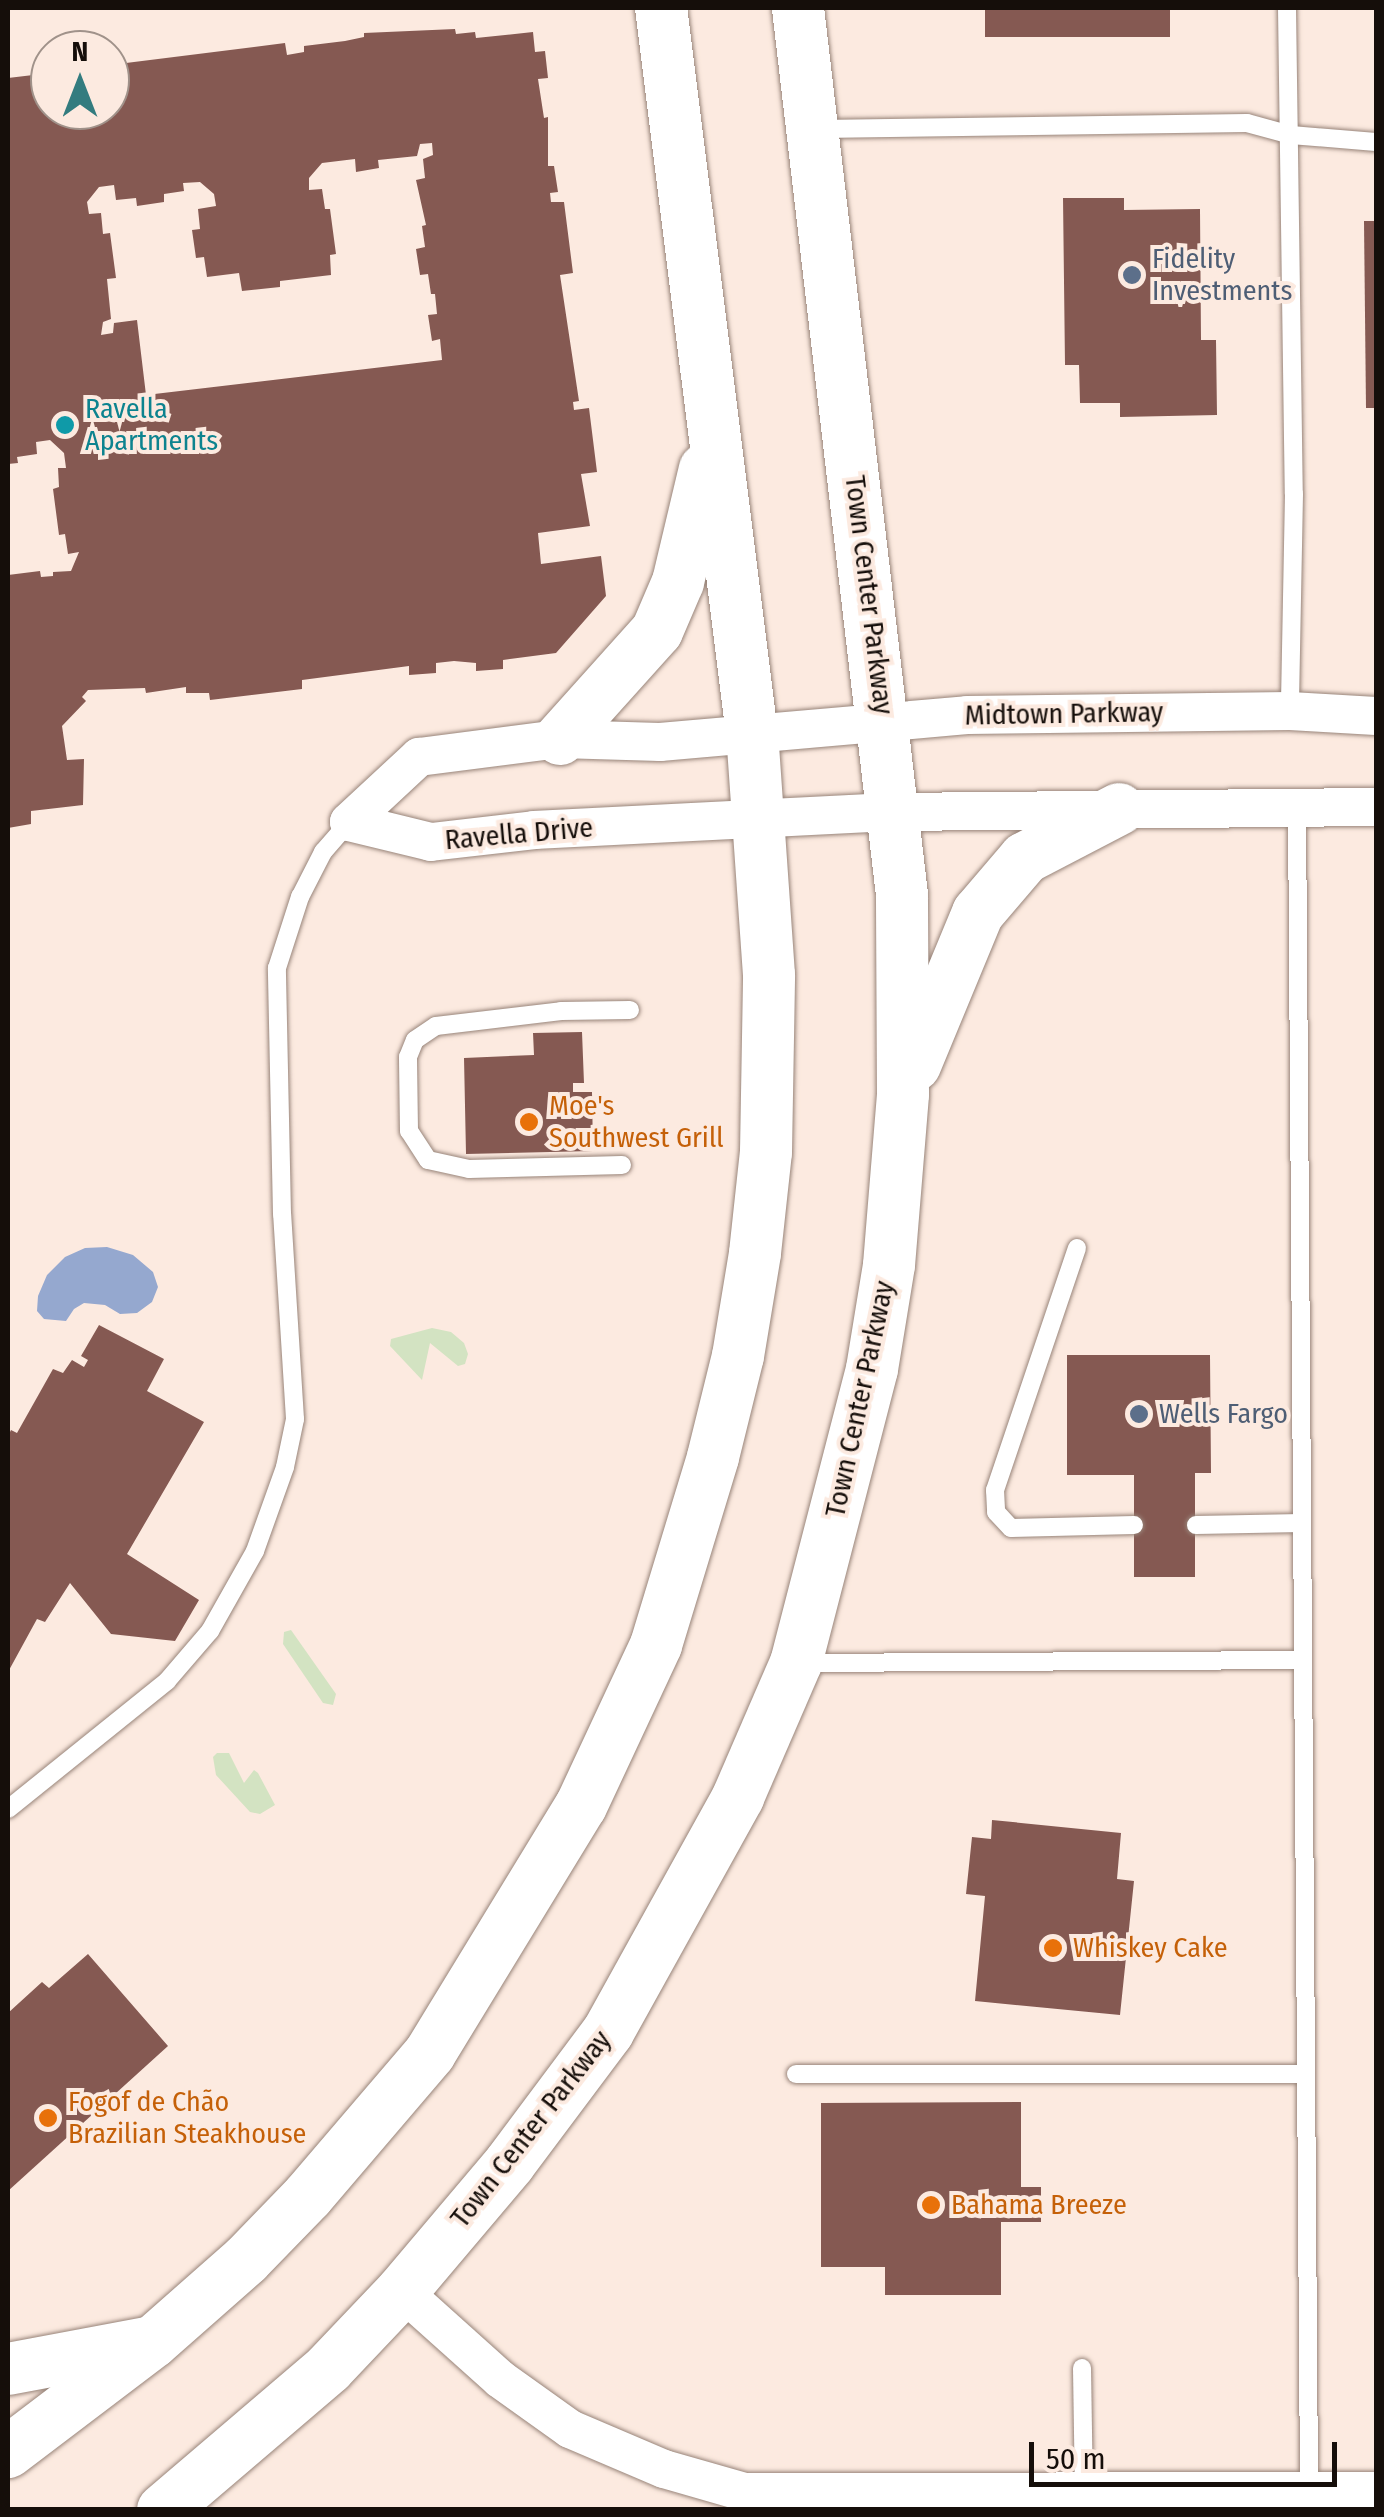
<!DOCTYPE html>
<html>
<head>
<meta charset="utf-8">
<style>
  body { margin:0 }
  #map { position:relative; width:1384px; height:2517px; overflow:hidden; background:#fceae0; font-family:"Fira Sans Condensed",sans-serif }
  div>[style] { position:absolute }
  .green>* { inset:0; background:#d3e3c2 }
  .water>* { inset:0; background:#95a8cf }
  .building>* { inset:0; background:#855952; transform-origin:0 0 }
  .roads { filter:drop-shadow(0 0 2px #988479) drop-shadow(0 0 2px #988479) }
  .service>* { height:18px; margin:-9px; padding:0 9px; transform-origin:9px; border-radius:9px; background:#fff }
  .minor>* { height:38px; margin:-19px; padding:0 19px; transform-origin:19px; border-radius:19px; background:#fff }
  .secondary>* { height:52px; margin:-26px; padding:0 26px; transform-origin:26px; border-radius:26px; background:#fff }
  .dots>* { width:28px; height:28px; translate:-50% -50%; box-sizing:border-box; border:5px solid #fceae0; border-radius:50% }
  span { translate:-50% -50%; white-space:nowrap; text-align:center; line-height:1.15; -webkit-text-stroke:8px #fceae0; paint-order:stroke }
  .service-label { font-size:28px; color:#4e5e75 }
  .left { translate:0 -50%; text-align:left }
  .culture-label { font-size:28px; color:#0d838f }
  .street-label { font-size:28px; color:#150e0a }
  .food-label { font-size:28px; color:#c56008 }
  .frame { position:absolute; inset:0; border:10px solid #150e0a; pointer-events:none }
  .north { position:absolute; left:30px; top:30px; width:100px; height:100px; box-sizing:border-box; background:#fceae0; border:2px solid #a0928a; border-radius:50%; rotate:0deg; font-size:28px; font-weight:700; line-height:40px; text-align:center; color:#150e0a }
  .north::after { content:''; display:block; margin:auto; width:35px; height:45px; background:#337c7f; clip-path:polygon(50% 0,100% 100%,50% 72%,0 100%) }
  .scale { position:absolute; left:1029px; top:2442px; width:308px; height:45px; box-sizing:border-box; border:5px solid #150e0a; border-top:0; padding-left:12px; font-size:30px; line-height:35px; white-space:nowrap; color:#150e0a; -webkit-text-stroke:8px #fceae0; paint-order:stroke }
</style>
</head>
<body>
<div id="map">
  <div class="green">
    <div style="clip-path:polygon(432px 1328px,451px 1332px,464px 1343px,468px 1354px,465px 1364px,458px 1366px,430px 1343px,422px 1380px,390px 1346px,391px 1339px)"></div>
    <div style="clip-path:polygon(291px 1630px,336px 1694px,333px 1705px,323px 1703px,283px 1644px,284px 1632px)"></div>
    <div style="clip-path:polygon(217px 1753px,229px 1753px,244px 1783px,254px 1770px,258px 1773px,275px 1805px,260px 1814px,250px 1812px,216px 1775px,213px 1757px)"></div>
  </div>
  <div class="water">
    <div style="clip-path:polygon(107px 1247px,133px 1255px,153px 1272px,158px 1287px,152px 1302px,137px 1313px,120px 1314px,105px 1305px,84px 1303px,74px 1309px,66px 1321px,44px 1319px,37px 1311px,38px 1296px,47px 1275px,65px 1257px,85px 1248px)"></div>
  </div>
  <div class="building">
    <div style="left:985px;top:8px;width:185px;height:29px"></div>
    <div style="clip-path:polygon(evenodd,455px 29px,456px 34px,475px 32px,476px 38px,533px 32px,535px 52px,545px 51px,548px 78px,538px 79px,544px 118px,548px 117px,548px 166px,554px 166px,558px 192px,550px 193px,551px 202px,564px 202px,573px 273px,560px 275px,579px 401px,573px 402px,574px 410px,589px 408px,597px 472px,581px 474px,590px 526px,538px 533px,541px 564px,601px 556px,606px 596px,556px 653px,503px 660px,503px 669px,476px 671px,476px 663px,454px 661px,436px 663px,436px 673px,409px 675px,409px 666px,302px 680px,302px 689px,210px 700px,209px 693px,186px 693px,186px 687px,146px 693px,145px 688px,88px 690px,82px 697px,86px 701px,62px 726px,67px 760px,84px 759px,83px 805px,31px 811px,31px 824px,8px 828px,8px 575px,40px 571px,41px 577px,53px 576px,53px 572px,71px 571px,79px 552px,68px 554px,65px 534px,59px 535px,53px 489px,59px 487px,58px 468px,66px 468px,64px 453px,50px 440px,36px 442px,37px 454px,17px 457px,18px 463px,8px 464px,8px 78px,50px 73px,50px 110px,110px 110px,110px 65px,285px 43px,287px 55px,304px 52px,304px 46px,345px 41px,364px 37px,364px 33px,455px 29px,432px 143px,433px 155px,423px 159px,425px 178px,416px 180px,426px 225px,422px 226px,425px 247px,416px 249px,420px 275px,428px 274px,431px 294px,435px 294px,437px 314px,428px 315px,432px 341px,440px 339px,442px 360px,146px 395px,137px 320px,114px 323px,113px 333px,101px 335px,103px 322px,111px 319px,107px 279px,116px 278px,110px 233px,103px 234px,101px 213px,89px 214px,87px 202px,99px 187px,114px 185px,116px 200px,136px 198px,137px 206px,164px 202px,164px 194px,184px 191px,183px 183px,200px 182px,214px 194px,216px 206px,198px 209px,200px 229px,192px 230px,196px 258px,204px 257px,207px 277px,239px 273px,242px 291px,280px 287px,280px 281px,331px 275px,330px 255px,336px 254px,330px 209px,325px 209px,322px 189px,309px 190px,309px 178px,322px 163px,355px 159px,356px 172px,379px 168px,378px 160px,417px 156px,420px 144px,432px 143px)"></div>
    <div style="clip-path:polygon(1063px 198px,1124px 198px,1124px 210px,1200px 209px,1201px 340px,1216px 340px,1217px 415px,1120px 417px,1120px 403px,1080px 403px,1079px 365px,1065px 365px)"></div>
    <div style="clip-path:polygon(1364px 221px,1376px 221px,1376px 408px,1366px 408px)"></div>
    <div style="clip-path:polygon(582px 1032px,584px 1083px,573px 1083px,573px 1092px,592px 1092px,593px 1151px,466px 1154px,464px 1058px,534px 1055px,533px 1033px)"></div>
    <div style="clip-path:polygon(99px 1325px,164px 1359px,147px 1391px,204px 1422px,127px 1554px,199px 1600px,175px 1641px,111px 1634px,70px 1583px,45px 1622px,37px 1619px,8px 1672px,8px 1436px,11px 1430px,17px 1433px,53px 1369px,63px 1373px,72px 1360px,84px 1367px,88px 1360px,81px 1356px)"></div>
    <div style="clip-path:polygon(1067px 1355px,1210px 1355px,1211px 1473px,1195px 1473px,1195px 1577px,1134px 1577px,1134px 1475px,1067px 1475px)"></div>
    <div style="clip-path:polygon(992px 1820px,1121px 1833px,1117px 1879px,1134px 1881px,1120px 2015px,975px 2001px,985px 1896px,966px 1894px,972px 1837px,991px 1839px)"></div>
    <div style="clip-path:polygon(88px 1954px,168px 2046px,8px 2191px,8px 2013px,42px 1982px,49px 1988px)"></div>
    <div style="clip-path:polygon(1021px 2102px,1021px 2187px,1041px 2187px,1041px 2222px,1001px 2222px,1001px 2295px,885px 2295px,885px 2267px,821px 2267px,821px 2103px)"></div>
  </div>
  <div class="roads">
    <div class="service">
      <div style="left:1287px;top:8px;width:486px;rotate:89.2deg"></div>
      <div style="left:1294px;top:494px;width:217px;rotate:91.1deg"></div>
      <div style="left:819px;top:129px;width:428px;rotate:-0.8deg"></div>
      <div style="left:1247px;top:123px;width:46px;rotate:15.3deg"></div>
      <div style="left:1291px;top:135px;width:85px;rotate:4.7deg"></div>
      <div style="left:1297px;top:808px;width:1686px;rotate:89.59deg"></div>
      <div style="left:622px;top:1165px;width:153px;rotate:178.5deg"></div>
      <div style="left:469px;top:1169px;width:42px;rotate:-167.6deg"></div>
      <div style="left:428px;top:1160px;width:35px;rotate:-123deg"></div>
      <div style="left:409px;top:1131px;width:74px;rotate:-90.8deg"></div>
      <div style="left:408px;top:1057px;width:18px;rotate:-68deg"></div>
      <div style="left:415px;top:1040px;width:25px;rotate:-34deg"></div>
      <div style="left:436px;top:1026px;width:126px;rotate:-6.8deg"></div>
      <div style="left:561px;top:1011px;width:69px;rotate:-0.8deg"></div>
      <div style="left:1077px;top:1248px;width:256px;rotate:108.7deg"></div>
      <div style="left:995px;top:1490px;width:22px;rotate:87deg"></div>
      <div style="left:996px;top:1512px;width:22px;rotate:47deg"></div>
      <div style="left:1011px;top:1528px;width:123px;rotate:-1.4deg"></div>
      <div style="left:1196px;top:1525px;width:106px;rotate:-1.1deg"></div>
      <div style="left:801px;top:1663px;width:502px;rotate:-0.34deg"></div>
      <div style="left:8px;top:1809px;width:204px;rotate:-38.8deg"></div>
      <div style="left:167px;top:1681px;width:66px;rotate:-49.3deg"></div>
      <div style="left:210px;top:1631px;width:92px;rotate:-60.6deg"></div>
      <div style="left:255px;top:1551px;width:89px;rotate:-70.3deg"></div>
      <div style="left:285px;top:1467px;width:49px;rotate:-78.2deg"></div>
      <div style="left:295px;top:1419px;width:205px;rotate:-93.6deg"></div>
      <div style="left:282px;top:1214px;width:246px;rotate:-91.2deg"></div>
      <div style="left:277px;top:968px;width:75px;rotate:-72.1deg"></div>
      <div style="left:300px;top:897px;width:51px;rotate:-62.9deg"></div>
      <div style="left:323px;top:852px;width:40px;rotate:-49deg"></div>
      <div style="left:796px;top:2074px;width:510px"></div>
      <div style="left:1082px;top:2368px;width:124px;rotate:89.1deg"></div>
    </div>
    <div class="minor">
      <div style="left:349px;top:822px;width:96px;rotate:-42.9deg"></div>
      <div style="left:419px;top:757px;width:142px;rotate:-7.3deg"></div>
      <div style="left:560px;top:739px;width:100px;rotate:1.7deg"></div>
      <div style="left:660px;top:742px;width:308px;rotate:-5deg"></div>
      <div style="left:967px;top:715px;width:323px;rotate:-0.7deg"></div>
      <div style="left:1290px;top:711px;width:86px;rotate:3.3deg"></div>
      <div style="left:349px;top:822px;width:84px;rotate:13.7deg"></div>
      <div style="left:431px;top:842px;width:104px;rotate:-6.6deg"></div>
      <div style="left:534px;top:830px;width:361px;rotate:-2.9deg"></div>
      <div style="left:895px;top:812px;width:481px;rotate:-0.6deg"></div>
      <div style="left:402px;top:2291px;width:132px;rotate:41.9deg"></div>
      <div style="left:500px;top:2379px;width:86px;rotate:35.5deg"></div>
      <div style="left:570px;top:2429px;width:102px;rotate:23.1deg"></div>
      <div style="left:664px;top:2469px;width:83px;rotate:16deg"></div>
      <div style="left:744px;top:2492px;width:632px;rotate:-0.09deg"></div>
    </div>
    <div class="secondary">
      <div style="left:560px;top:739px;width:145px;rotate:-48.1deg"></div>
      <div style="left:657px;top:631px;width:53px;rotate:-66.8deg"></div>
      <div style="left:678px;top:582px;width:116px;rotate:-76.6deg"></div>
      <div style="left:915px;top:1065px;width:165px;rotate:-67.5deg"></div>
      <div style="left:978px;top:913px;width:72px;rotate:-49.5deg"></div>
      <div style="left:1025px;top:858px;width:106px;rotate:-27.5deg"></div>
      <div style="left:8px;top:2369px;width:141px;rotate:-10.6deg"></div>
      <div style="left:8px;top:2452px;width:182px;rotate:-37.2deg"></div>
      <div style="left:153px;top:2342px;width:124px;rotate:-41.4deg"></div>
      <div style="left:246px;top:2260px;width:89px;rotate:-45.9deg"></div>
      <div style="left:308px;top:2196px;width:188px;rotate:-49.5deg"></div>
      <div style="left:430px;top:2053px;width:289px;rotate:-58.6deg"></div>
      <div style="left:581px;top:1806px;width:178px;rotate:-65deg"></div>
      <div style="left:656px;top:1645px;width:196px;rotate:-73.1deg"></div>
      <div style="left:713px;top:1457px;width:104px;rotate:-76.1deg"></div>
      <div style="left:738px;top:1356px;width:104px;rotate:-80.6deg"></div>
      <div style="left:755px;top:1253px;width:102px;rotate:-83.8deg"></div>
      <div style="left:766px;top:1152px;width:177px;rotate:-89deg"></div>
      <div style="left:769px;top:975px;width:242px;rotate:-94deg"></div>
      <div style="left:752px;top:734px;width:732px;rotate:-97.14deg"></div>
      <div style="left:163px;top:2510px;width:218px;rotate:-40.5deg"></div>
      <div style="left:329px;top:2368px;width:106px;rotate:-46.5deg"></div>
      <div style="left:402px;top:2291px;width:167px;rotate:-49.8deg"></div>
      <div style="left:510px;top:2163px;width:164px;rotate:-53.2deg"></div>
      <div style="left:608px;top:2032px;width:269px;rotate:-61deg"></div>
      <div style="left:738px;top:1797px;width:146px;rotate:-66.6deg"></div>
      <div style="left:796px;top:1663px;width:304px;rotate:-75.5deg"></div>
      <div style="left:872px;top:1369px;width:105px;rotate:-80.7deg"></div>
      <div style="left:889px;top:1265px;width:172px;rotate:-85.3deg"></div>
      <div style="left:903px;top:1094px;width:199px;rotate:-90.3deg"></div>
      <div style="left:902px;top:895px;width:893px;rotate:-96.69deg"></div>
    </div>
  </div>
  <div class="dots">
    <div style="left:1132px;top:275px;background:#5c6f8a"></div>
    <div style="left:65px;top:425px;background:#0f9aa8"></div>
    <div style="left:529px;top:1122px;background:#e8710a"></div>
    <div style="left:1139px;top:1414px;background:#5c6f8a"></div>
    <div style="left:1053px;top:1948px;background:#e8710a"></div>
    <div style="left:48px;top:2118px;background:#e8710a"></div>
    <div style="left:931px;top:2205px;background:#e8710a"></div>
  </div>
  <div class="service-label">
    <span class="left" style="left:1152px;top:275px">Fidelity<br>Investments</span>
    <span class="left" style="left:1159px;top:1414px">Wells Fargo</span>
  </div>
  <div class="culture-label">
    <span class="left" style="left:85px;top:425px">Ravella<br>Apartments</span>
  </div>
  <div class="street-label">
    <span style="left:869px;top:595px;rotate:83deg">Town Center Parkway</span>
    <span style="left:1064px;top:714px;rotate:-1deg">Midtown Parkway</span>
    <span style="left:519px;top:834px;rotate:-5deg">Ravella Drive</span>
    <span style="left:860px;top:1399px;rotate:-78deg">Town Center Parkway</span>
    <span style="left:531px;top:2129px;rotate:-52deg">Town Center Parkway</span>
  </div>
  <div class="food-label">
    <span class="left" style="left:549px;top:1122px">Moe's<br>Southwest Grill</span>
    <span class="left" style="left:1073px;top:1948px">Whiskey Cake</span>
    <span class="left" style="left:68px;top:2118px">Fogof de Chão<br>Brazilian Steakhouse</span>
    <span class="left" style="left:951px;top:2205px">Bahama Breeze</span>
  </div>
  <div class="frame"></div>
  <div class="north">N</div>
  <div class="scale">50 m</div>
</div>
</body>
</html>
